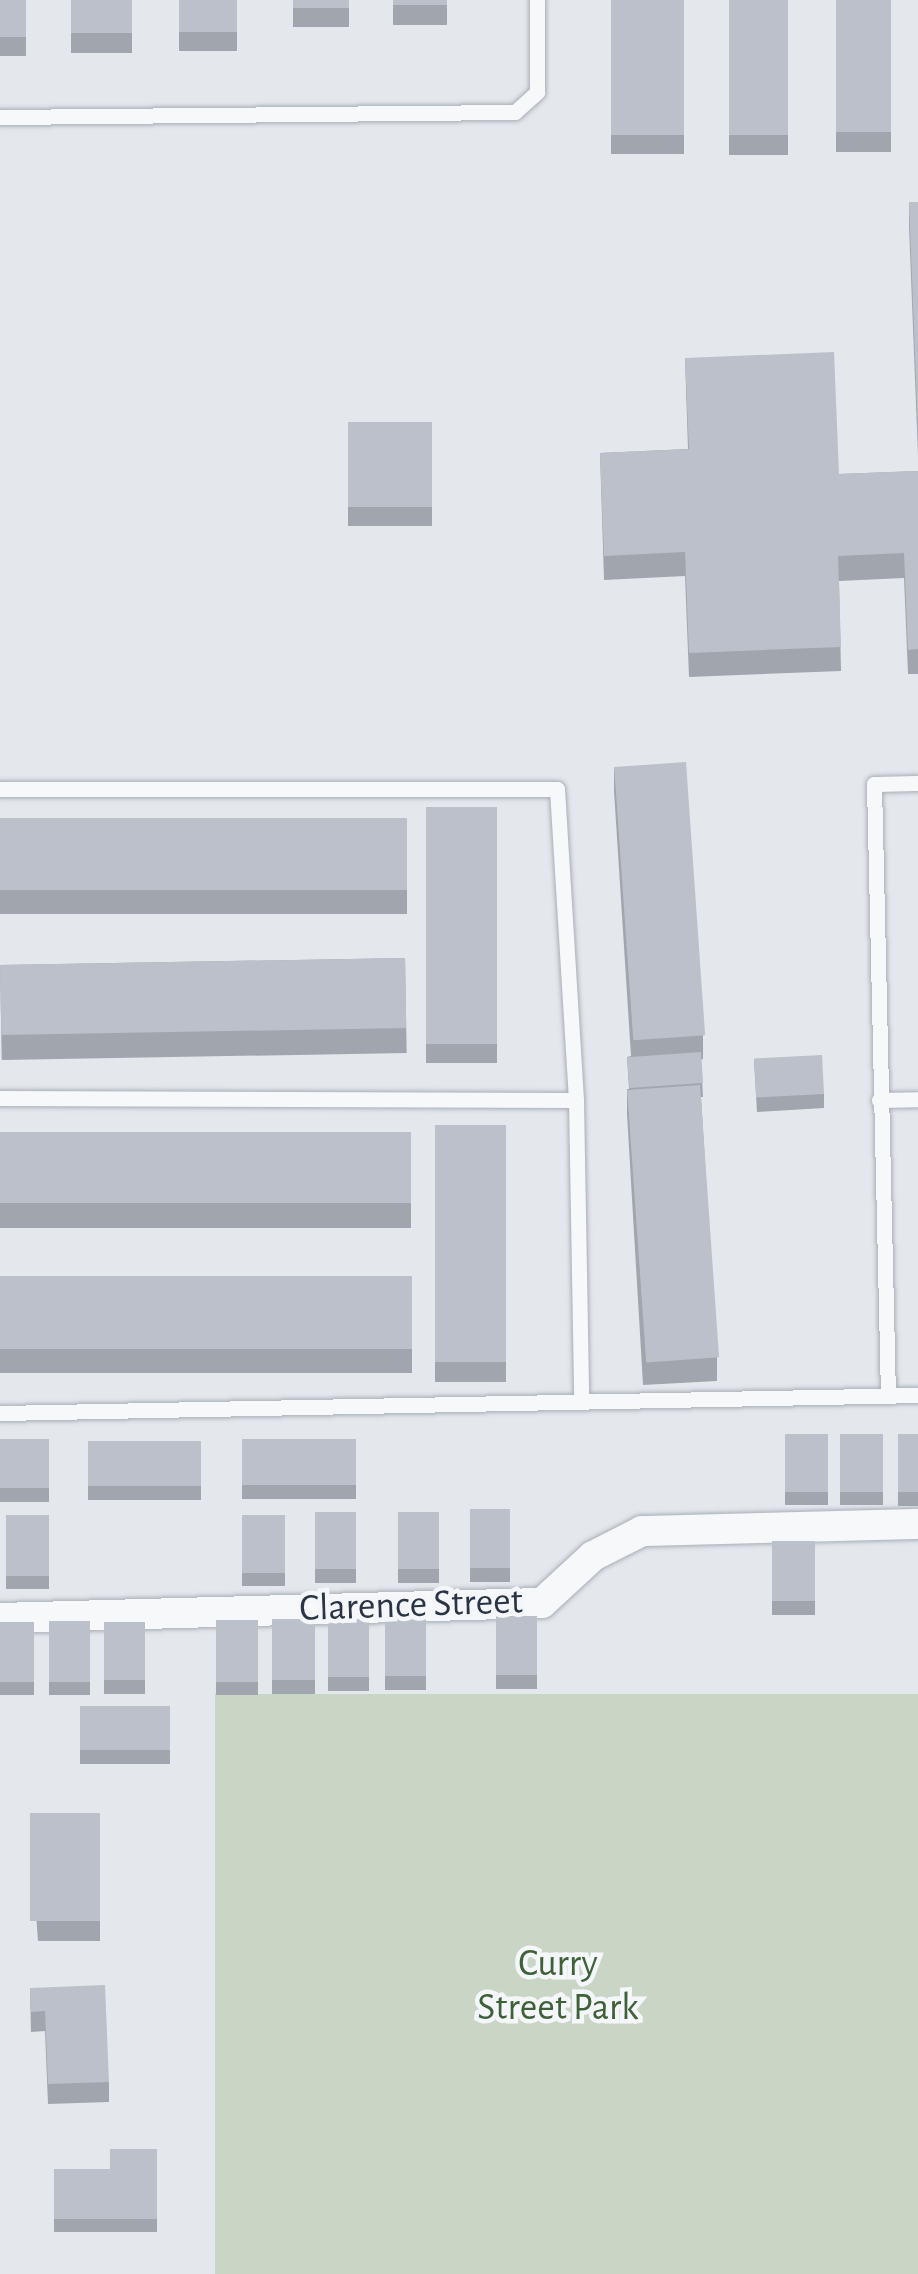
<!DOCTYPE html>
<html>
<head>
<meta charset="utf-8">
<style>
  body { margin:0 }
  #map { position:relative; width:918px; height:2274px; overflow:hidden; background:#e4e7ec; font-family:"Alegreya Sans",sans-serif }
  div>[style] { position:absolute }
  .green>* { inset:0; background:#c9d6c5; transform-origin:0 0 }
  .roads { filter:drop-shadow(0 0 2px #a9aeb7) drop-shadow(0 0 2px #a9aeb7) }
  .lane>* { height:15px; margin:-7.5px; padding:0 7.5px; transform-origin:7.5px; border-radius:7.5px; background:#f7f8fa }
  .street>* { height:30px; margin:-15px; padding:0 15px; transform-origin:15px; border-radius:15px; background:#f7f8fa }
  .wall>* { inset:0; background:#a1a5ae; transform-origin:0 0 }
  .building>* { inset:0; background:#bbc0ca; transform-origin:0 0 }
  span { translate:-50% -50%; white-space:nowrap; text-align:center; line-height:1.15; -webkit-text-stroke:9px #f4f6f9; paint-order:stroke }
  .street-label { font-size:38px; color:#2b3445 }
  .park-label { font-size:38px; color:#3f6138 }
</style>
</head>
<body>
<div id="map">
  <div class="green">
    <div style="left:918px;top:1694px;width:580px;height:703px;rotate:90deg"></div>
  </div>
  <div class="roads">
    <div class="lane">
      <div style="left:0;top:117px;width:515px;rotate:-0.56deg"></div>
      <div style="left:515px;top:112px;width:30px;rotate:-42deg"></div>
      <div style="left:537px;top:92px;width:92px;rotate:-90deg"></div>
      <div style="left:0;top:789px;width:557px"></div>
      <div style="left:557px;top:789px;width:312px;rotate:86.5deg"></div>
      <div style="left:576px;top:1100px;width:301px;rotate:89deg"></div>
      <div style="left:0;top:1098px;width:576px;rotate:0.2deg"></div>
      <div style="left:879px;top:1100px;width:39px;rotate:-1deg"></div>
      <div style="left:888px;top:1396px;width:612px;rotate:-91.31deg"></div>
      <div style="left:874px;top:784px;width:44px;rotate:-1.3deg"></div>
      <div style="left:0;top:1413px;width:918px;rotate:-1.12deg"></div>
    </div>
    <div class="street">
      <div style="left:0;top:1618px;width:542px;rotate:-1.59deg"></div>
      <div style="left:542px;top:1603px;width:69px;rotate:-42.7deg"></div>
      <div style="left:593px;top:1556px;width:55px;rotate:-27deg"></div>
      <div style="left:642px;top:1531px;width:276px;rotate:-1.5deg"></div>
    </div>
  </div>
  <div class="wall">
    <div style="left:0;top:0;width:26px;height:56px"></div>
    <div style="left:71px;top:0;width:61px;height:53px"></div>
    <div style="left:179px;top:0;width:58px;height:51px"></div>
    <div style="left:293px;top:0;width:56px;height:27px"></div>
    <div style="left:393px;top:0;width:54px;height:25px"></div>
    <div style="left:611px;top:0;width:73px;height:154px"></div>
    <div style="left:729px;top:0;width:59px;height:155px"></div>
    <div style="left:836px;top:0;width:55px;height:152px"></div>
    <div style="clip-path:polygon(909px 202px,918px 202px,918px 455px,909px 226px)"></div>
    <div style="clip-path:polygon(685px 358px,839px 474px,918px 471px,918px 674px,908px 674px,904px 578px,839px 581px,841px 671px,689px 677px,685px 576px,604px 580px,600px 453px,688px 449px)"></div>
    <div style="left:348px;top:422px;width:84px;height:104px"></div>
    <div style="clip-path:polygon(614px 767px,703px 1035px,703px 1059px,701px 1060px,703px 1097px,701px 1097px,717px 1357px,717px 1381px,643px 1385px,627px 1114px,627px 1089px,629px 1089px,627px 1057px,631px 1056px,614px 791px)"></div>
    <div style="left:426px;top:807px;width:71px;height:256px"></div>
    <div style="left:407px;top:818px;width:96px;height:407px;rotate:90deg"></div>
    <div style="left:405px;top:958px;width:95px;height:405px;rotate:89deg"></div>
    <div style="clip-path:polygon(754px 1060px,824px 1094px,824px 1108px,757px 1112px)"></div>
    <div style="left:435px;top:1125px;width:71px;height:257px"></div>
    <div style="left:411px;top:1132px;width:96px;height:411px;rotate:90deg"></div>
    <div style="left:0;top:1276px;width:412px;height:97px"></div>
    <div style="left:785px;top:1434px;width:43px;height:71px"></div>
    <div style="left:840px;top:1434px;width:43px;height:71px"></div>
    <div style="left:898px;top:1434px;width:20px;height:72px"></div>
    <div style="left:0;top:1439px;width:49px;height:63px"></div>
    <div style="left:242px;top:1439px;width:114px;height:60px"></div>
    <div style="left:88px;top:1441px;width:113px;height:59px"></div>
    <div style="left:470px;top:1509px;width:40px;height:73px"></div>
    <div style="left:315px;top:1512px;width:41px;height:71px"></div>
    <div style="left:398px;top:1512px;width:41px;height:71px"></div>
    <div style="left:6px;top:1515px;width:43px;height:74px"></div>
    <div style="left:242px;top:1515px;width:43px;height:71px"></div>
    <div style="left:772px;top:1541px;width:43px;height:74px"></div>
    <div style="left:496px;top:1616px;width:41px;height:73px"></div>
    <div style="left:385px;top:1618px;width:41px;height:72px"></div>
    <div style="left:272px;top:1619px;width:43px;height:75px"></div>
    <div style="left:328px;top:1619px;width:41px;height:72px"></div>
    <div style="left:216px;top:1620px;width:42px;height:75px"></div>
    <div style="left:49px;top:1621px;width:41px;height:74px"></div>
    <div style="left:0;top:1622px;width:34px;height:73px"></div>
    <div style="left:104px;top:1622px;width:41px;height:72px"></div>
    <div style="left:80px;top:1706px;width:90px;height:58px"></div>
    <div style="clip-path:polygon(30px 1813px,100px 1813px,100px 1941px,38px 1941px,30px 1833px)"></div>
    <div style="clip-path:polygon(30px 1988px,109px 2082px,109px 2102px,48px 2104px,45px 2031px,31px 2032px)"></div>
    <div style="clip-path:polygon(157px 2149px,157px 2232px,54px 2232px,54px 2169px,110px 2169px)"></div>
  </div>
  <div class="building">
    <div style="left:0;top:0;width:26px;height:37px"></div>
    <div style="left:71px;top:0;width:61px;height:33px"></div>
    <div style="left:179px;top:0;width:58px;height:32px"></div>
    <div style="left:293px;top:0;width:56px;height:8px"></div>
    <div style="left:393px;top:0;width:54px;height:5px"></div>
    <div style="left:611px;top:0;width:73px;height:135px"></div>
    <div style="left:729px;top:0;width:59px;height:135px"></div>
    <div style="left:836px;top:0;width:55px;height:132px"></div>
    <div style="clip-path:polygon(909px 202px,918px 202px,918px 431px)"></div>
    <div style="clip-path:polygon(834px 352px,839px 474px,918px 471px,918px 649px,908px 650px,904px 553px,838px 556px,841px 647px,689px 653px,685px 552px,604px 556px,600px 453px,689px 449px,685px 358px)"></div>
    <div style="left:348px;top:422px;width:84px;height:85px"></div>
    <div style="left:686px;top:762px;width:274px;height:72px;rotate:86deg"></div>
    <div style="left:426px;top:807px;width:71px;height:237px"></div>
    <div style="left:407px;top:818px;width:72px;height:407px;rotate:90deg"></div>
    <div style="left:405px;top:958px;width:70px;height:405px;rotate:89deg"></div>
    <div style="left:701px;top:1052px;width:31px;height:74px;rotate:86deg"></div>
    <div style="left:822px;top:1055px;width:39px;height:68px;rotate:87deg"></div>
    <div style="left:700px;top:1085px;width:273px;height:73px;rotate:86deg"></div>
    <div style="left:435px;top:1125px;width:71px;height:237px"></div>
    <div style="left:411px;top:1132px;width:71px;height:411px;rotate:90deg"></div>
    <div style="left:0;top:1276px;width:412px;height:73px"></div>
    <div style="left:785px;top:1434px;width:43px;height:58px"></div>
    <div style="left:840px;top:1434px;width:43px;height:58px"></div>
    <div style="left:898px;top:1434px;width:20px;height:58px"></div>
    <div style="left:0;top:1439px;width:49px;height:49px"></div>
    <div style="left:242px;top:1439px;width:114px;height:46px"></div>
    <div style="left:88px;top:1441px;width:113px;height:45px"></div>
    <div style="left:470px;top:1509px;width:40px;height:59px"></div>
    <div style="left:315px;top:1512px;width:41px;height:57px"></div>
    <div style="left:398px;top:1512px;width:41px;height:57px"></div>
    <div style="left:6px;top:1515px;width:43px;height:61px"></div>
    <div style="left:242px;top:1515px;width:43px;height:58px"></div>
    <div style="left:772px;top:1541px;width:43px;height:60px"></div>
    <div style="left:496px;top:1616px;width:41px;height:59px"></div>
    <div style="left:385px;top:1618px;width:41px;height:58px"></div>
    <div style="left:272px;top:1619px;width:43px;height:61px"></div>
    <div style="left:328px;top:1619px;width:41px;height:58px"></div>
    <div style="left:216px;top:1620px;width:42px;height:62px"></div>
    <div style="left:49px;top:1621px;width:41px;height:61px"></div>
    <div style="left:0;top:1622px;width:34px;height:60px"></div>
    <div style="left:104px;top:1622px;width:41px;height:58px"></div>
    <div style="left:80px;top:1706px;width:90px;height:44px"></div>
    <div style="left:30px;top:1813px;width:70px;height:108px"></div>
    <div style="clip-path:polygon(105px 1985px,109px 2082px,48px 2084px,45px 2011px,31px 2012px,30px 1988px)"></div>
    <div style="clip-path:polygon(110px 2149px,157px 2149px,157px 2219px,54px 2219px,54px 2169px,110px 2169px)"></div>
  </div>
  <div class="street-label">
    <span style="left:411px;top:1606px;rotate:-2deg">Clarence Street</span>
  </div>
  <div class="park-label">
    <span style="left:558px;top:1987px">Curry<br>Street Park</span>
  </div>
</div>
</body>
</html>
